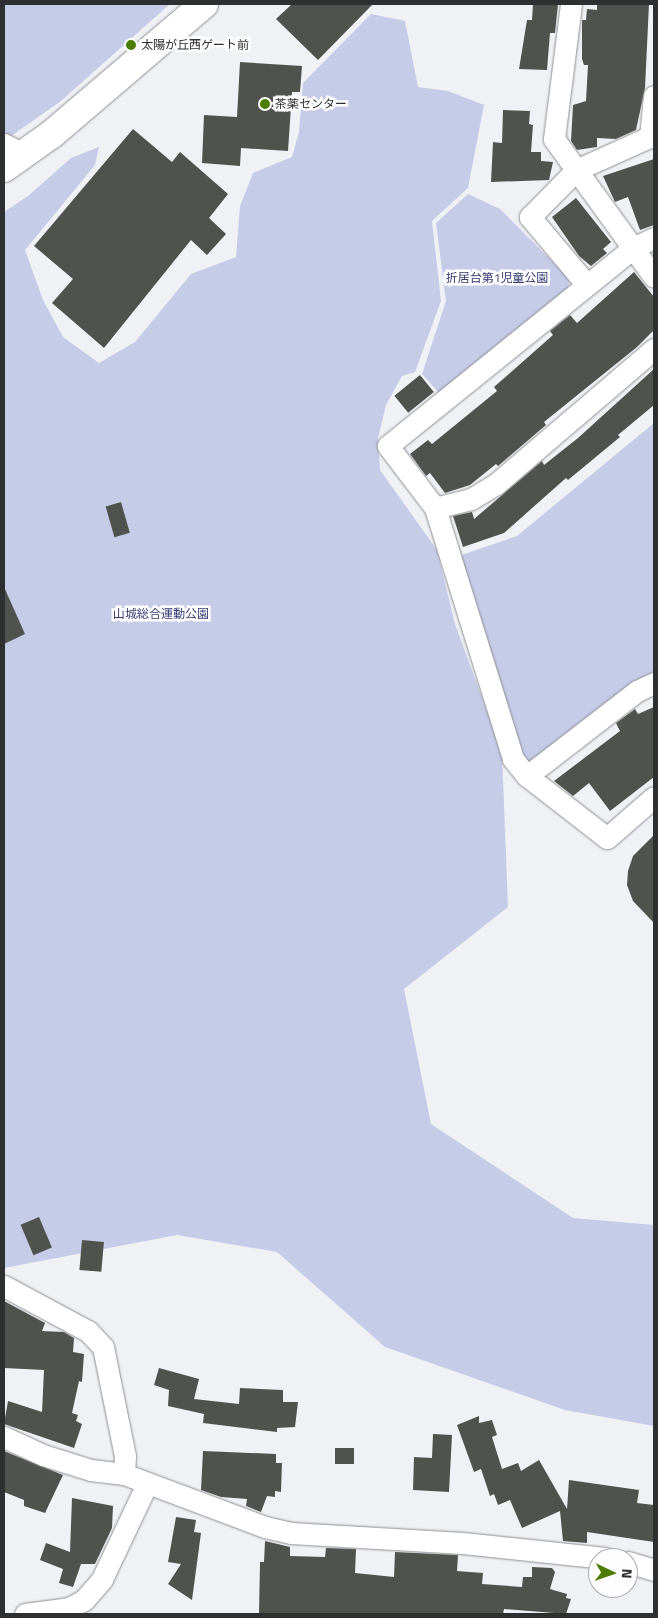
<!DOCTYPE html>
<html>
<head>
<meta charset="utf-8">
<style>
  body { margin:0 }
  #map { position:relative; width:658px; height:1618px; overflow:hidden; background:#f0f1f5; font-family:"Titillium Web","Noto Sans JP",sans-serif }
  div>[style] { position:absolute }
  .green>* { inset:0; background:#c6cbe8 }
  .building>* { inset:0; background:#50524e; transform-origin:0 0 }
  .roads { filter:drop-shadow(0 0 1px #8e8f93) drop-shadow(0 0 1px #8e8f93) }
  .street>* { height:21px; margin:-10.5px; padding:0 10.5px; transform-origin:10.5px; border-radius:10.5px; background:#fff }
  .secondary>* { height:28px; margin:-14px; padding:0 14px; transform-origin:14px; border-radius:14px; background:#fff }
  .dots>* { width:14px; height:14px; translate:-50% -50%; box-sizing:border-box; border:2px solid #fefeff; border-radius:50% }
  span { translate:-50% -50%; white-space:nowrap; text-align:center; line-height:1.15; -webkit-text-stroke:5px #fefeff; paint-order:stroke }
  .poi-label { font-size:12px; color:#2e2f30 }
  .left { translate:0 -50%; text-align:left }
  .park-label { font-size:12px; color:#363b70 }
  .frame { position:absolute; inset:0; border:5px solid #2e2f30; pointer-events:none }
  .north { position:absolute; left:588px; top:1548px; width:50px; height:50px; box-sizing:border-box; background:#fefeff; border:1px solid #ababac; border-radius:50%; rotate:93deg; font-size:14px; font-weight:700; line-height:20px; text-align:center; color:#2e2f30 }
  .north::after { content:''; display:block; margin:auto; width:18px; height:22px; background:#4d7c02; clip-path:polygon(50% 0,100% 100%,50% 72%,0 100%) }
</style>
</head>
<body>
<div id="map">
  <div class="green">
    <div style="clip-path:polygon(4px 4px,170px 4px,61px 101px,4px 141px)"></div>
    <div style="clip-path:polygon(371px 14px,405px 21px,418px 87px,448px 91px,484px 105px,468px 188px,432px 221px,441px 301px,415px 372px,402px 376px,386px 405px,378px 438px,380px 470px,437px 550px,455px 624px,499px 744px,450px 559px,517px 536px,654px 423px,654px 683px,527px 776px,502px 753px,508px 907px,404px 989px,431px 1124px,573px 1218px,654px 1225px,654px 1426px,565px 1410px,385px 1347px,277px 1252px,177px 1235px,4px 1268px,4px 212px,28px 196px,71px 158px,99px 147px,95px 165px,25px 250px,43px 300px,63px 337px,99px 363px,135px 342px,191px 274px,236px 257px,240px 206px,253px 173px,292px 157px,299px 132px,303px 83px)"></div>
    <div style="clip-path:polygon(468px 194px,500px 209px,570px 279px,567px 292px,439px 393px,422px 374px,446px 301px,436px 223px)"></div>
  </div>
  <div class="building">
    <div style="clip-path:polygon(292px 4px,373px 4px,318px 60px,276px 19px)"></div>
    <div style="clip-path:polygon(533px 4px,558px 4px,555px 33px,550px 33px,547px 70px,519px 69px,527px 20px,532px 20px)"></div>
    <div style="clip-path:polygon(597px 4px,649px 4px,645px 88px,636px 130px,616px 139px,597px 138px,597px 147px,577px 150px,571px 141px,573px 105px,586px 101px,588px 65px,584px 65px,582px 59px,582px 20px,586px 20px,587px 9px,597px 10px)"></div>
    <div style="clip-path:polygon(240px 62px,302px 66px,300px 92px,292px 92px,288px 151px,241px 148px,240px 166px,202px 163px,204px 115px,237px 117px)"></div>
    <div style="clip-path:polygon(503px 110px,530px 111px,529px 124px,533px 125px,531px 152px,541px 152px,541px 161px,553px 162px,549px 180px,491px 182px,493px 142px,502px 143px)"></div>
    <div style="clip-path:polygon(133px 129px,172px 162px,180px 152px,228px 194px,209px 218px,226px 234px,207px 255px,191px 240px,104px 348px,52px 303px,73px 279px,34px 246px)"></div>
    <div style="clip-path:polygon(654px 159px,654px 225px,640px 230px,628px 197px,615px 202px,603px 176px)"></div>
    <div style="clip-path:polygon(576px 198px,611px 242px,603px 249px,607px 253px,591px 266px,579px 256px,552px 217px)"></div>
    <div style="clip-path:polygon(634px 272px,654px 297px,654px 330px,637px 347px,544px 422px,546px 425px,498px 466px,496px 464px,470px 485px,445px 493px,430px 473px,426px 476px,410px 454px,428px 440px,432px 444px,497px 391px,494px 387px,553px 335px,550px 331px,570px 315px,577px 323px)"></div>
    <div style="clip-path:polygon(654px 369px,654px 405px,618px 435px,620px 437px,568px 480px,566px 478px,504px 533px,463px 547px,453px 516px,472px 512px,474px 519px,542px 461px,544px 465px,578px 438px)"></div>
    <div style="left:420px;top:375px;width:22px;height:33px;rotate:51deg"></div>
    <div style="left:121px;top:502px;width:32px;height:16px;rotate:74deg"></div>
    <div style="clip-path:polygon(4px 587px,25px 634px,4px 644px)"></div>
    <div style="clip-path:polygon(654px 707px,654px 777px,610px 811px,589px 783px,573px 796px,554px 781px,620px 731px,616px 723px,635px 709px,638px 714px)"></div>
    <div style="clip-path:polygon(654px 835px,654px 923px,633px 901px,627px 885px,628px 871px,633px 856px)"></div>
    <div style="left:39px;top:1217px;width:33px;height:20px;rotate:67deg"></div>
    <div style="left:82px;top:1240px;width:22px;height:30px;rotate:5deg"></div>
    <div style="clip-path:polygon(4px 1301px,45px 1323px,42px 1331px,64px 1332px,74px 1338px,73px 1352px,84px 1354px,82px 1382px,79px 1381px,72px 1413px,78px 1415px,76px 1421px,82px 1424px,74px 1448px,4px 1424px,8px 1401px,42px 1412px,44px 1370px,4px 1368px)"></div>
    <div style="clip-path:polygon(159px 1368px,199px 1379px,194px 1399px,239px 1404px,240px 1388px,283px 1390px,283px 1402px,298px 1402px,295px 1427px,277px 1428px,277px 1432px,203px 1423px,204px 1414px,168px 1406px,169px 1390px,154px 1385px)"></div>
    <div style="clip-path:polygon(479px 1416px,479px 1423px,492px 1420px,497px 1435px,492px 1437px,502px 1469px,518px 1463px,521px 1471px,539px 1460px,567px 1509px,569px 1480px,639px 1490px,637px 1503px,654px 1505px,654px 1542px,587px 1532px,587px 1543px,563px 1541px,560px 1511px,522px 1528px,510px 1500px,498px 1505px,494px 1494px,490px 1496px,481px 1469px,474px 1472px,457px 1425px)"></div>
    <div style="clip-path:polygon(433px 1434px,452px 1435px,449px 1492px,413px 1490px,414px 1457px,432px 1458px)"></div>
    <div style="left:335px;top:1448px;width:19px;height:16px"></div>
    <div style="clip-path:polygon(4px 1451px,63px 1475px,45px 1513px,24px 1506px,24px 1500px,4px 1492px)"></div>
    <div style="clip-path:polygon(203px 1451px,276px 1454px,276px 1463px,282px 1463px,281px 1492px,275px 1491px,275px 1497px,267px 1496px,261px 1512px,246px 1506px,247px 1499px,221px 1497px,201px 1490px)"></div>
    <div style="clip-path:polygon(72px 1498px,113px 1506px,112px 1528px,95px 1564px,81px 1564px,73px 1587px,59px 1583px,63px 1569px,40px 1560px,46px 1543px,70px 1552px)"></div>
    <div style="clip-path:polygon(176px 1517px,196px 1520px,194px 1532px,201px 1533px,192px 1600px,168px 1584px,181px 1564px,168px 1562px)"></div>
    <div style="clip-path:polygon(265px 1541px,290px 1547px,290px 1556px,325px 1557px,326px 1548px,356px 1549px,355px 1573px,394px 1577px,395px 1552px,458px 1555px,457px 1571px,483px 1573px,482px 1584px,522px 1587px,523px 1577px,532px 1577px,532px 1567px,552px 1568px,555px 1572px,550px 1589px,567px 1594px,566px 1598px,571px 1599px,566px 1614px,504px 1609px,503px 1614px,259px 1613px,260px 1562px,264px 1562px)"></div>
  </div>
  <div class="roads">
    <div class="street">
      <div style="left:571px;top:4px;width:136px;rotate:97.2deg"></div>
      <div style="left:554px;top:139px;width:170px;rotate:54.1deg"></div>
      <div style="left:650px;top:137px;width:41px;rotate:-84.4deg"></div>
      <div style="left:4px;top:144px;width:24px;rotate:28deg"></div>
      <div style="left:654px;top:238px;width:23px;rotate:155deg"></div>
      <div style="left:633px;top:248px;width:315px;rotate:141.1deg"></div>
      <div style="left:388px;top:446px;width:78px;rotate:52.8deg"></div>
      <div style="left:435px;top:508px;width:263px;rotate:72.7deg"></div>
      <div style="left:513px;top:759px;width:22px;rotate:51deg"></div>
      <div style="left:527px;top:776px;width:101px;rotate:37.8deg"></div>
      <div style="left:607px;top:838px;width:62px;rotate:-41.1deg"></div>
      <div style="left:587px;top:285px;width:89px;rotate:-130deg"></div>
      <div style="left:530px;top:217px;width:66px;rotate:-45.6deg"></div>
      <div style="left:576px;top:170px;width:85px;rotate:-24.2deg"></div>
      <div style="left:435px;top:508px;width:37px;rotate:-14deg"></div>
      <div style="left:471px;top:499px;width:29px;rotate:-31deg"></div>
      <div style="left:496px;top:484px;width:208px;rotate:-40.5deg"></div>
      <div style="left:527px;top:776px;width:139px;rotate:-37.7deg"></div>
      <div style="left:637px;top:691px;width:19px;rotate:-25deg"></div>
      <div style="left:4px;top:1286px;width:95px;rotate:28.2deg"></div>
      <div style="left:88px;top:1331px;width:22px;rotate:47deg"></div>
      <div style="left:103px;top:1347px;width:111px;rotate:78.6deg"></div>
      <div style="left:125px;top:1456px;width:18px;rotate:93deg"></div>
      <div style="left:4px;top:1437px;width:43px;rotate:24.8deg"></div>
      <div style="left:43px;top:1455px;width:50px;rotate:17.4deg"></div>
      <div style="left:91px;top:1470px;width:33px;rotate:7deg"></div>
      <div style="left:124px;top:1474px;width:151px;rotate:20.6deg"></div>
      <div style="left:265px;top:1527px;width:27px;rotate:13deg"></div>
      <div style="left:291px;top:1533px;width:172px;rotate:3.3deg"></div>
      <div style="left:463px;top:1543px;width:143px;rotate:6deg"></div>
      <div style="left:628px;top:1562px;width:27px;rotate:17deg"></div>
      <div style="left:25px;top:1614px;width:44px;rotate:-7.8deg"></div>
      <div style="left:69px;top:1608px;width:17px;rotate:-28deg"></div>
      <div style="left:84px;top:1600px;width:28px;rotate:-49deg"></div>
      <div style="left:102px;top:1579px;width:105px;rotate:-64.7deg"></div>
    </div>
    <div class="secondary">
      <div style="left:4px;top:168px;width:59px;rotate:-35.3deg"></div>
      <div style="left:52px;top:134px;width:200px;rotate:-40.5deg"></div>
    </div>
  </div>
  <div class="dots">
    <div style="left:131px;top:45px;background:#4d7c02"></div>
    <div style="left:265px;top:104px;background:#4d7c02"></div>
  </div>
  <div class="poi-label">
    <span class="left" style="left:141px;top:45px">太陽が丘西ゲート前</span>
    <span class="left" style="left:275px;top:104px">茶薬センター</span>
  </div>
  <div class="park-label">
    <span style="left:497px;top:278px">折居台第1児童公園</span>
    <span style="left:161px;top:614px">山城総合運動公園</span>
  </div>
  <div class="frame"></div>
  <div class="north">N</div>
</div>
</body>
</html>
